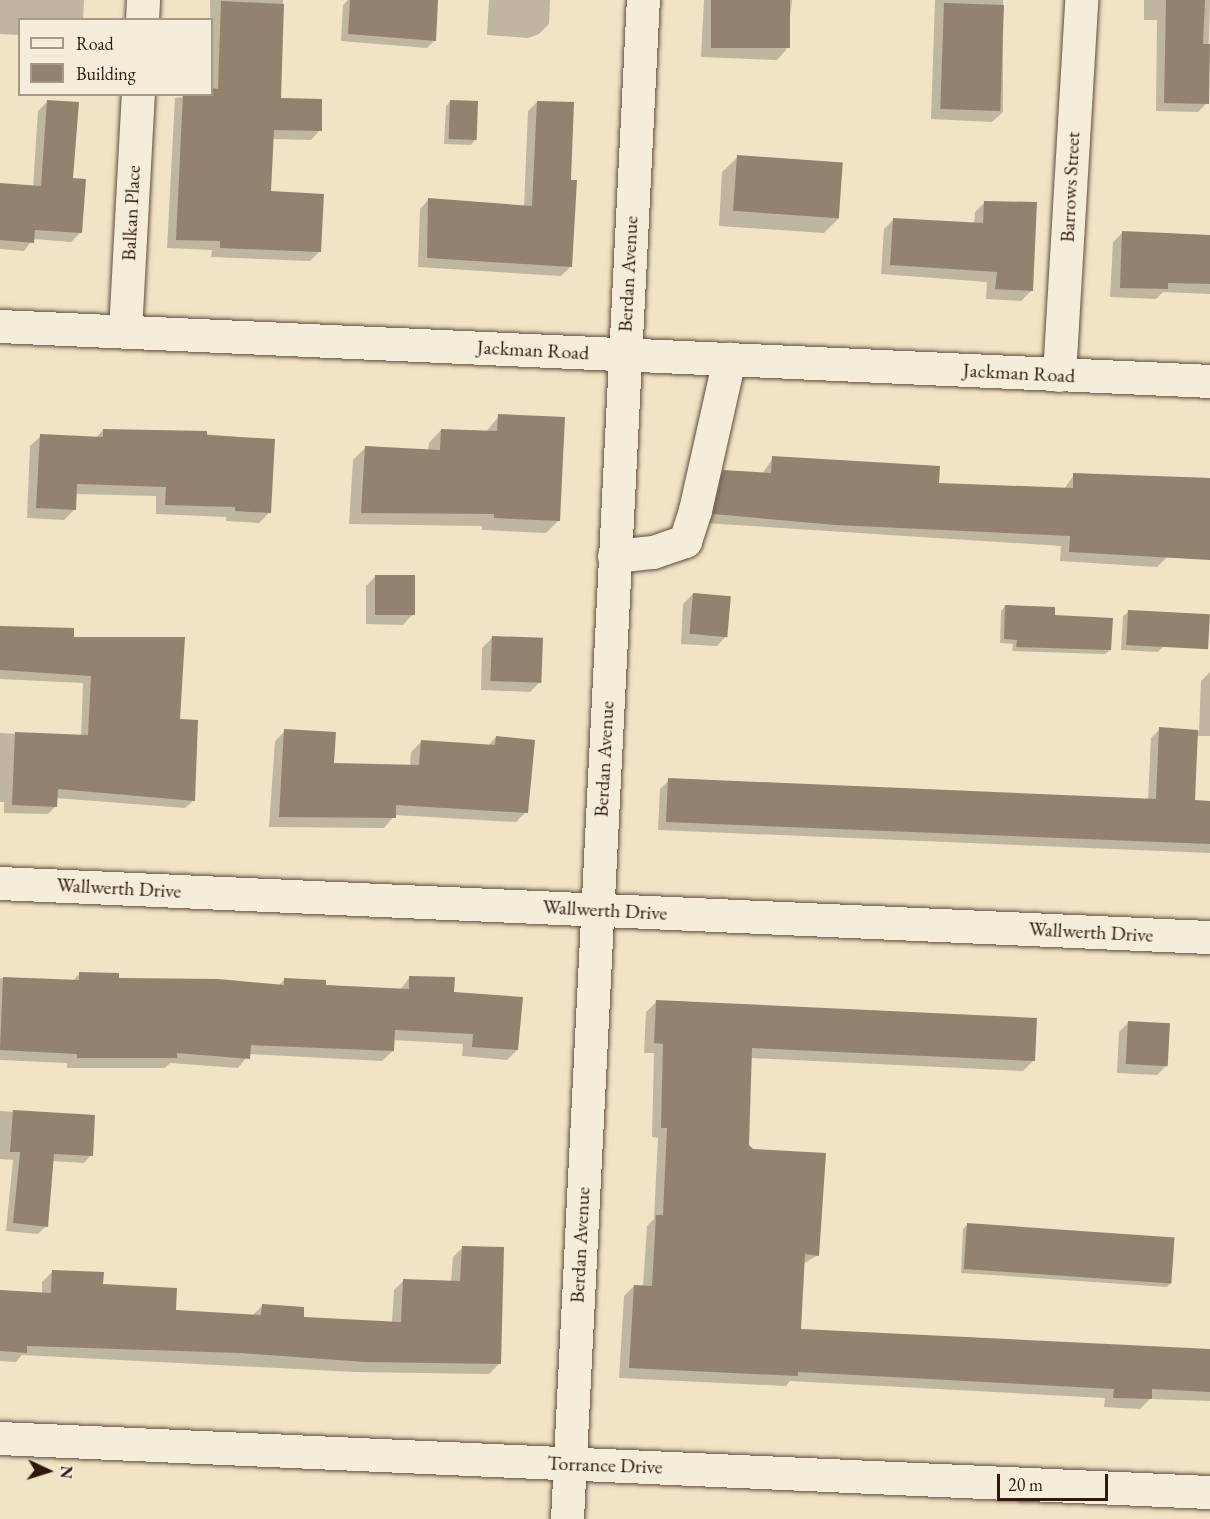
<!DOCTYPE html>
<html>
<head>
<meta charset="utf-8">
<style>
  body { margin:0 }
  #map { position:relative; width:1210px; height:1519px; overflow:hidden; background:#f0e3c6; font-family:"EB Garamond",serif }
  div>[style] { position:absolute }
  .shadow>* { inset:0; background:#0003 }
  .building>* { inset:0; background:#93826e; transform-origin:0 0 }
  .roads { filter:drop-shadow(0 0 2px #5f4c3c) drop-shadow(0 0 2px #5f4c3c) }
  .minor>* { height:33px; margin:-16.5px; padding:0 16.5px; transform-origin:16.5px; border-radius:16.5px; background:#f5edda }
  span { translate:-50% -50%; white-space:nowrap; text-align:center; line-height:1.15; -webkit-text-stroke:4.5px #f5edda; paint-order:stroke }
  .street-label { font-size:20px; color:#2f190e }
  .legend { position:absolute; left:18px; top:18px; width:195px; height:78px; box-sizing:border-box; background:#f5edda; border:2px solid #a69888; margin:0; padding:8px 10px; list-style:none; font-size:18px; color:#2f190e }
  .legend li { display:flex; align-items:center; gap:12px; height:30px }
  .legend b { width:30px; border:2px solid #a69888 }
  .north { position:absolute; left:18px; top:1441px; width:60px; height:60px; -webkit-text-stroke:4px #f5edda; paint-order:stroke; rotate:94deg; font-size:16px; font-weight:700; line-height:24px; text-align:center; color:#2f190e }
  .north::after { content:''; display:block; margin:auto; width:21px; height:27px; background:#2f190e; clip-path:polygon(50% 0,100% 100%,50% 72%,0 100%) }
  .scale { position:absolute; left:997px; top:1474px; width:111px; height:27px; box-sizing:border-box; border:3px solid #2f190e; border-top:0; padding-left:8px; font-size:18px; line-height:21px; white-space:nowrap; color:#2f190e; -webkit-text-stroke:4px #f5edda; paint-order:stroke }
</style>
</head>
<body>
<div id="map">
  <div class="shadow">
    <div style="clip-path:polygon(0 0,84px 0,83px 20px,20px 20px,20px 35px,0 34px)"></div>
    <div style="clip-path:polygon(210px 0,283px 0,279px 99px,320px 130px,311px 140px,272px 139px,270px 193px,319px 252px,310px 261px,211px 257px,212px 250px,167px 248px,175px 98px,212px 94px)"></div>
    <div style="clip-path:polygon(348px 0,437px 0,435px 40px,427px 48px,341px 41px,343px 5px)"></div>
    <div style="clip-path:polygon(489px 0,550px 0,549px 24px,539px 34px,528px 38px,487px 35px)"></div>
    <div style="clip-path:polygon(704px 0,792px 0,786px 50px,777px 60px,701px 57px)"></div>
    <div style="clip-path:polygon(935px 0,1003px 0,1003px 112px,992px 122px,931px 119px)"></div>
    <div style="clip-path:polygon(1144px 0,1210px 0,1207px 103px,1198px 112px,1156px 111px,1157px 20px,1144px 20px)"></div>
    <div style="clip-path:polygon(451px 101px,475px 140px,471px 145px,444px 144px,446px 106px)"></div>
    <div style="clip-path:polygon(47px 102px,72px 179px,80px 233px,71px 242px,33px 239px,24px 251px,0 249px,0 185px,33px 187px,38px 111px)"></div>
    <div style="clip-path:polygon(537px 102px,569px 181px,570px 267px,561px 276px,418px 267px,420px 209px,429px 199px,524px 207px,528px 111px)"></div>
    <div style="clip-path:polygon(738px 157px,839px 218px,824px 233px,719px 226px,722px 172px)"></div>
    <div style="clip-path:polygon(985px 202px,1032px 290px,1021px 301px,986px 299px,987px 282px,881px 274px,884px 229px,894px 219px,974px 224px,975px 212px)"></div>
    <div style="clip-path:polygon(1123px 232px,1210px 238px,1210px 294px,1163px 292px,1156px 299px,1110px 297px,1113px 242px)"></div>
    <div style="clip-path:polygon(499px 416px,559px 520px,546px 533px,482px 530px,482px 526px,349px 524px,353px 460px,366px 447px,428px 451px,429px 443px,441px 430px,486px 432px)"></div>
    <div style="clip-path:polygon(103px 430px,168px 431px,274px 440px,269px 513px,259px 523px,226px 521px,226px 517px,156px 514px,156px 496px,75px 494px,74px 510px,64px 520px,27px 518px,30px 446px,41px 436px,96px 438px)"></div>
    <div style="clip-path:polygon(773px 458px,938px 484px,1064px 489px,1074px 475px,1210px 478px,1210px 544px,1167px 557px,1157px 567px,1060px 561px,1061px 546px,704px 523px,714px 481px,724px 471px,762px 474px)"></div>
    <div style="clip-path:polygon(376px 576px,413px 614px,403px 625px,366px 624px,366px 586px)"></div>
    <div style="clip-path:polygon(693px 594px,727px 635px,717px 646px,681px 644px,683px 604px)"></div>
    <div style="clip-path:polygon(1005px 606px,1054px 617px,1110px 650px,1105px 654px,1012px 651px,1013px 644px,1000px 643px,1001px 611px)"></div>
    <div style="clip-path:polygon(1128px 612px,1163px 647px,1158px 652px,1121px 650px,1123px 616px)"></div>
    <div style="clip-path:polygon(0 627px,72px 639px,178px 721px,194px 800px,185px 808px,56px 798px,56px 806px,48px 814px,4px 813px,4px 802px,0 802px,0 733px,81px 737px,83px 683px,0 679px)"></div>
    <div style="clip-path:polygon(492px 638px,540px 682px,530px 692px,481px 690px,482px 648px)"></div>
    <div style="clip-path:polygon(1210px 672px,1210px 736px,1196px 736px,1193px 802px,1210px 803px,1210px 853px,658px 830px,660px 789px,669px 780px,1148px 800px,1151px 738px,1160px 729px,1199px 731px,1201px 681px)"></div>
    <div style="clip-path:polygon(285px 731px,332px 765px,410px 766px,411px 752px,421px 742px,488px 746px,496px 737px,526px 812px,516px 822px,395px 815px,384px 828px,269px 827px,275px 741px)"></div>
    <div style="clip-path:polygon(80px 973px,118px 979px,278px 986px,285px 979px,324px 987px,400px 990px,410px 977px,453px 993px,517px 1050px,507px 1060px,462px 1056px,463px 1044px,393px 1040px,393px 1051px,382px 1061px,249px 1054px,238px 1068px,170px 1063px,165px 1068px,67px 1068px,67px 1063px,0 1060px,0 978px,72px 982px)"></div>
    <div style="clip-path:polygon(656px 1002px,1033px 1061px,1023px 1071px,750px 1058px,747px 1146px,818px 1255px,803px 1264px,799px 1330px,1210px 1351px,1210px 1401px,1150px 1399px,1140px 1409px,1104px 1407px,1105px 1398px,790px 1381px,786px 1386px,619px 1378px,624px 1296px,634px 1286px,643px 1287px,647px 1226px,654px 1219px,658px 1138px,652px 1137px,654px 1053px,644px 1053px,646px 1012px)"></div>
    <div style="clip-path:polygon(1129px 1022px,1167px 1065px,1157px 1075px,1117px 1073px,1119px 1032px)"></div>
    <div style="clip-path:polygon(0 1111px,94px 1116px,91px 1155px,84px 1163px,52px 1161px,46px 1226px,38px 1234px,6px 1231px,13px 1160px,0 1159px)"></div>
    <div style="clip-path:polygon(968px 1224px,1172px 1282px,1167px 1287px,961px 1273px,963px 1229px)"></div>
    <div style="clip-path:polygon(463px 1247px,499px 1364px,489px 1374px,355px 1372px,22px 1355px,16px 1362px,0 1361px,0 1291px,42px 1294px,42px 1282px,52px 1272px,174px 1311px,252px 1316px,262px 1306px,302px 1318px,392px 1323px,394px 1290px,404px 1280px,451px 1283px,453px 1257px)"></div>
  </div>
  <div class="building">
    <div style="clip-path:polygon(350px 0,438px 0,436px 41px,348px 34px)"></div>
    <div style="left:711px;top:0;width:79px;height:48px"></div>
    <div style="clip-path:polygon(1166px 0,1205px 0,1203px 44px,1210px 44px,1209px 104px,1164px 103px)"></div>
    <div style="clip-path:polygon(221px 1px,284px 4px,281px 98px,322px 99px,322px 131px,274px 130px,271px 191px,324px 194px,321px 252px,220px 248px,220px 241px,176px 240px,183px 94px,212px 94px,212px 88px,218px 89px)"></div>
    <div style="left:944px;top:3px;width:60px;height:106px;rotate:2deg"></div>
    <div style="clip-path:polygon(47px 100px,79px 102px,73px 178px,86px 179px,82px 233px,35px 230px,34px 243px,0 240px,0 183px,41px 186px)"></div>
    <div style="left:450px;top:100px;width:28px;height:39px;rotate:2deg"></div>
    <div style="clip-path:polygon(537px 101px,574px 102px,571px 180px,577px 180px,572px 267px,427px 258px,428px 198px,532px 206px)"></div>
    <div style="left:737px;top:155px;width:106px;height:56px;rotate:4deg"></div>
    <div style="clip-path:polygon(984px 201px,1037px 202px,1033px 291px,995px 289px,997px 272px,890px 265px,893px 218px,983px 223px)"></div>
    <div style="clip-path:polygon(1122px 231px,1210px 235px,1210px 284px,1168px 283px,1168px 289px,1120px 288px)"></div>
    <div style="clip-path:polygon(498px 414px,565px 417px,560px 521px,494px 518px,494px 514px,361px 513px,365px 446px,440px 450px,441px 429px,497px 431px)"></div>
    <div style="clip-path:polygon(103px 429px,207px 431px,207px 435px,275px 439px,271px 513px,235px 511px,235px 507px,165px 505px,166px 487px,77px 484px,76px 510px,36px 508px,40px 434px,103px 437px)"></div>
    <div style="clip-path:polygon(772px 456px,940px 466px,939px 483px,1073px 488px,1073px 473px,1210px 478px,1210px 560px,1069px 552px,1070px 536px,836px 525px,713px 514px,723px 470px,771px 473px)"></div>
    <div style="left:375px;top:575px;width:40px;height:40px"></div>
    <div style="left:693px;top:593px;width:38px;height:41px;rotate:5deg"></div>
    <div style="clip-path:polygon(1005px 605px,1055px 607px,1055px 615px,1113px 618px,1111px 650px,1016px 647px,1017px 640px,1004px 639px)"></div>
    <div style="left:1128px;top:610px;width:82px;height:35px;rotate:3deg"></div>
    <div style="clip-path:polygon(0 626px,74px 628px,74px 637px,185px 637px,180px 719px,198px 720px,195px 801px,58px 789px,57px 807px,12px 805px,15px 732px,88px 735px,91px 676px,0 670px)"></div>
    <div style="left:492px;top:636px;width:51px;height:45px;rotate:2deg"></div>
    <div style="clip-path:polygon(1159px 727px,1198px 730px,1195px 800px,1210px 801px,1210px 844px,666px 822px,668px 778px,1156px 799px)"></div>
    <div style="clip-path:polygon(284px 729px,336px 732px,334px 763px,419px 765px,421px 740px,495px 745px,496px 736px,535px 740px,528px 813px,396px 805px,396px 818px,279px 817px)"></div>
    <div style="clip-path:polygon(79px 972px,119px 973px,119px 978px,218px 979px,284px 985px,284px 978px,326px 980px,326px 985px,409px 989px,409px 976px,455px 977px,454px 992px,523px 997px,518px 1050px,472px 1047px,473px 1034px,395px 1030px,394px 1051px,251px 1045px,250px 1059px,177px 1053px,177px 1058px,77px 1058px,77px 1054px,0 1050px,3px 977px,79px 980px)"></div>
    <div style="clip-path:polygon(656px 1000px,1037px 1018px,1035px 1061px,752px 1048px,749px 1145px,753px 1149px,826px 1153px,819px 1256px,805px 1254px,801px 1329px,1210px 1349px,1210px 1392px,1152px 1389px,1152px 1399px,1113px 1398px,1114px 1389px,798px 1372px,798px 1376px,629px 1368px,634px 1285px,652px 1286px,656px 1215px,663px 1215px,667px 1128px,661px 1128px,663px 1044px,654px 1043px)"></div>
    <div style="left:1128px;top:1021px;width:42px;height:43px;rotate:3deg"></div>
    <div style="clip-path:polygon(13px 1110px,95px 1115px,93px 1156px,54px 1154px,48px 1227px,13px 1223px,20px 1152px,10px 1152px)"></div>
    <div style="left:967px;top:1223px;width:208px;height:46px;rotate:4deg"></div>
    <div style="clip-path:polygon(462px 1246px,504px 1247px,501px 1364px,365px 1362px,240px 1353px,27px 1346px,27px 1353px,0 1351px,0 1290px,51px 1293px,52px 1270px,104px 1272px,103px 1284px,177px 1288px,176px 1310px,261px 1315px,262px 1304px,304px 1307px,304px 1317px,401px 1322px,403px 1279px,460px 1281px)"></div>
  </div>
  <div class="roads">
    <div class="minor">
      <div style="left:142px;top:20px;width:20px;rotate:-87deg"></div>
      <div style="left:0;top:326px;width:1211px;rotate:2.6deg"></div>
      <div style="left:125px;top:331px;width:237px;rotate:-86.9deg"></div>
      <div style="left:1059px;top:375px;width:376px;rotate:-86.6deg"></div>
      <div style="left:614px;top:556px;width:39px;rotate:-6deg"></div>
      <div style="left:653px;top:552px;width:34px;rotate:-19deg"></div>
      <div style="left:685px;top:541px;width:33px;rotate:-72deg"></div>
      <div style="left:695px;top:510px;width:155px;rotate:-77.3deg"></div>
      <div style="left:0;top:883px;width:1211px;rotate:2.56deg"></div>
      <div style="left:0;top:1438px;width:1211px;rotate:2.56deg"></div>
      <div style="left:567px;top:1519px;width:1521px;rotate:-87.14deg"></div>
    </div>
  </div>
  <div class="street-label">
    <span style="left:1070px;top:187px;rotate:-87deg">Barrows Street</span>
    <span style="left:131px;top:213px;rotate:-87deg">Balkan Place</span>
    <span style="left:628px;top:274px;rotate:-87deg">Berdan Avenue</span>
    <span style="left:533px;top:350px;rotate:3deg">Jackman Road</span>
    <span style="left:1019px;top:373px;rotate:3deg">Jackman Road</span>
    <span style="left:604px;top:759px;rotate:-87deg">Berdan Avenue</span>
    <span style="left:119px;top:888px;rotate:3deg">Wallwerth Drive</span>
    <span style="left:605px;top:910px;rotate:3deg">Wallwerth Drive</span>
    <span style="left:1091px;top:932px;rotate:3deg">Wallwerth Drive</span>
    <span style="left:580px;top:1245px;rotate:-87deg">Berdan Avenue</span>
    <span style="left:605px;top:1465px;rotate:2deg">Torrance Drive</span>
  </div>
  <ul class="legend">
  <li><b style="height:8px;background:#f5edda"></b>Road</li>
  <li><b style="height:16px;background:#93826e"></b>Building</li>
  </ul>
  <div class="north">N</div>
  <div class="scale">20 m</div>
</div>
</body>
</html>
